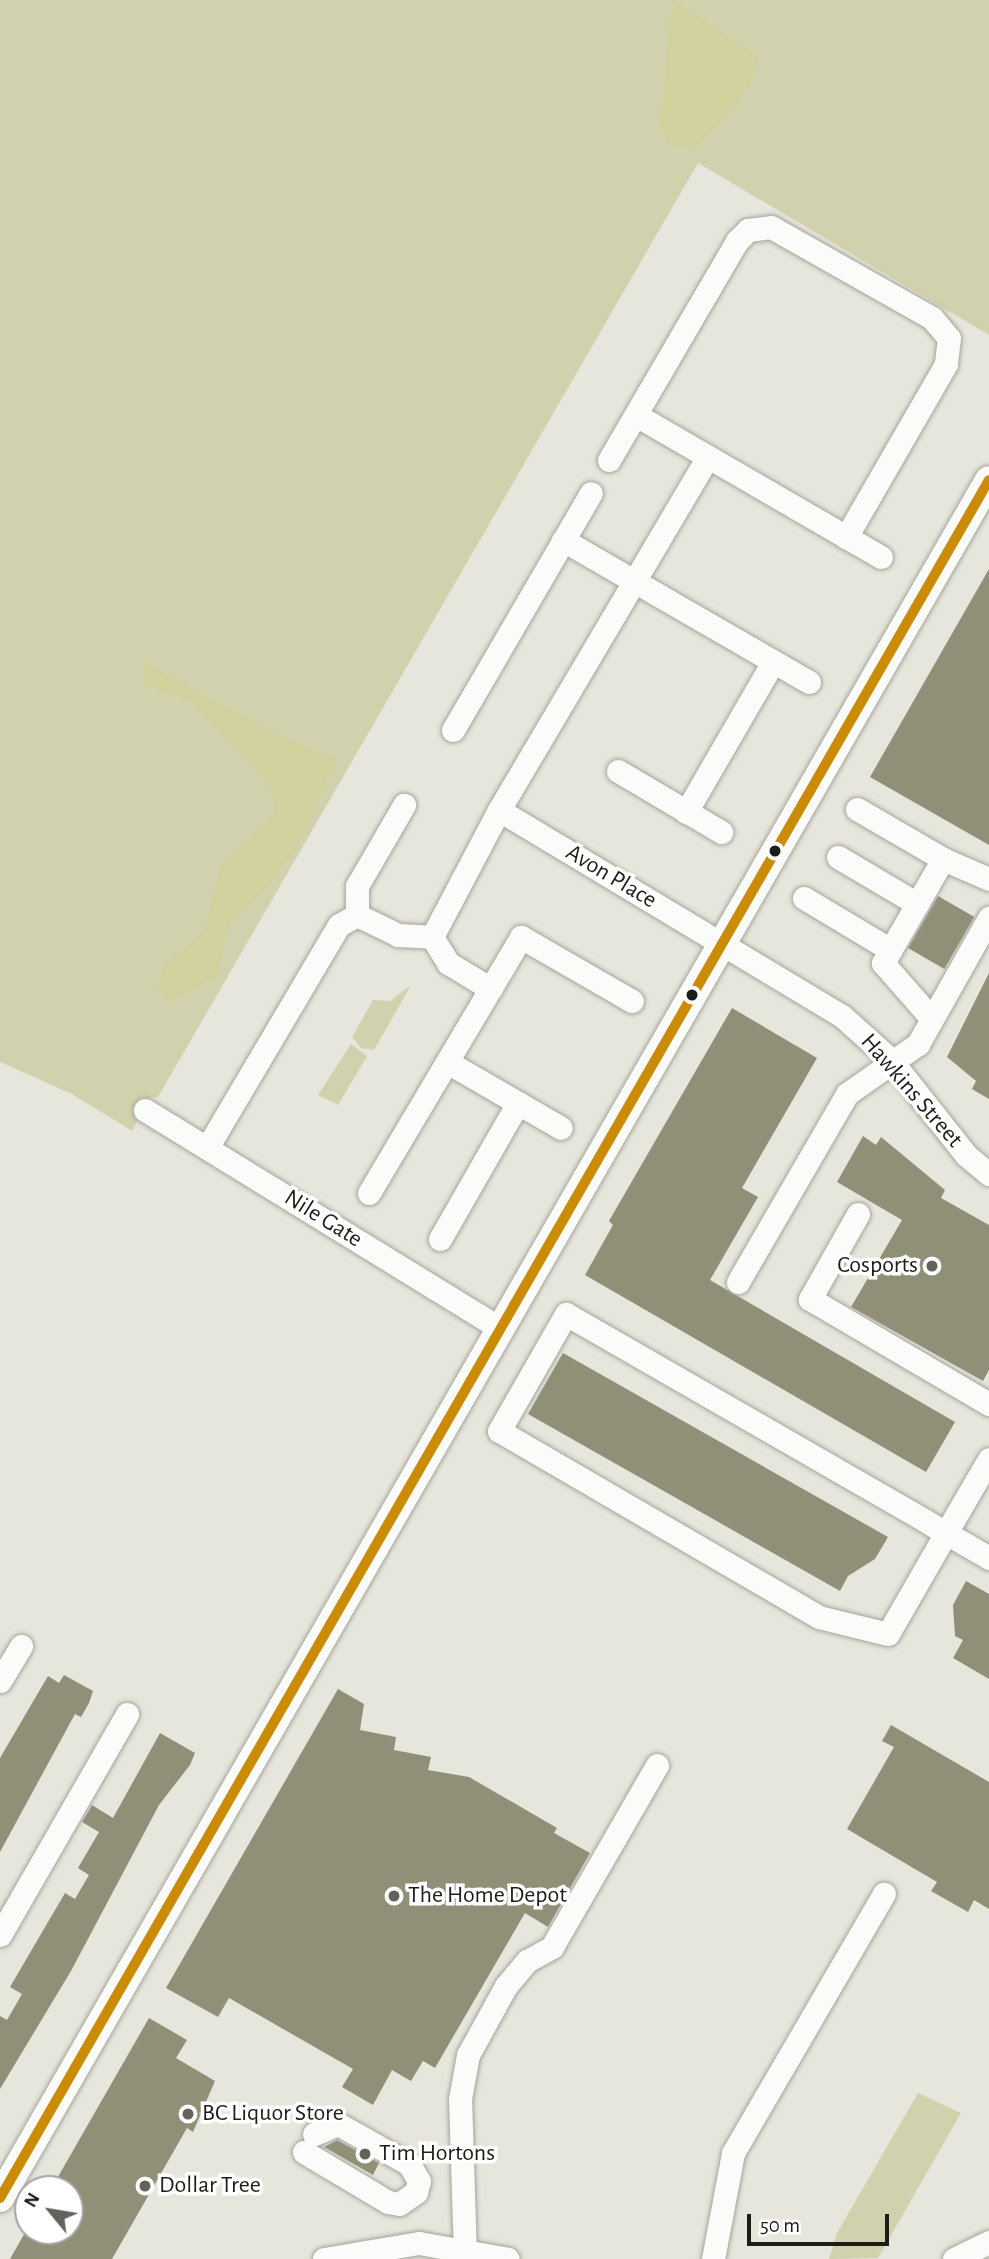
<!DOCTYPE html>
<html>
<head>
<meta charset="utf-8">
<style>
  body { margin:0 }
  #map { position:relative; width:989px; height:2259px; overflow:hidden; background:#e6e6dc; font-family:"Alegreya Sans",sans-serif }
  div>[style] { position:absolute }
  .green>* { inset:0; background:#d1d2ad }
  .forest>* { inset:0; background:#d0d19d }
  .building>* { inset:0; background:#908f77; transform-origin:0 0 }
  .roads { filter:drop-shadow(0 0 2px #a4a59d) drop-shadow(0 0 2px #a4a59d) }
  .minor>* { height:23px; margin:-11.5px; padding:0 11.5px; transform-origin:11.5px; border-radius:11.5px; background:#fbfbfa }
  .major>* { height:28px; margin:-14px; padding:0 14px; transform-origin:14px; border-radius:14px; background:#fbfbfa }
  .bus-1>* { height:10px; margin:-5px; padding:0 5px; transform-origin:5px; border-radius:5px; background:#cb8b05 }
  .dots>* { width:19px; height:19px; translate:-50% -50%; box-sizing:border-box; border:4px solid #fff; border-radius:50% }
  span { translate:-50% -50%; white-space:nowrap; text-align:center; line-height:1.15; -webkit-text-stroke:7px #fff; paint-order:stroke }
  .street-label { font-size:24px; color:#1d1d17 }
  .poi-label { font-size:24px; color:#1d1d17 }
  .right { translate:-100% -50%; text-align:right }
  .left { translate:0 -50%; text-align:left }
  .north { position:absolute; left:14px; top:2175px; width:70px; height:70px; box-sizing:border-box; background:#fff; border:2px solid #a5a5a2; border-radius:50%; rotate:300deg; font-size:19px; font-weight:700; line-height:28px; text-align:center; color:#1d1d17 }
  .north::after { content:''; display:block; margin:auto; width:24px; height:32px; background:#63635c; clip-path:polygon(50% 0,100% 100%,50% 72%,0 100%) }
  .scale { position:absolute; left:747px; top:2214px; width:142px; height:32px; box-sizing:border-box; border:4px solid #1d1d17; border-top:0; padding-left:9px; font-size:21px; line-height:24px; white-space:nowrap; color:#1d1d17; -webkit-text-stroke:5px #fff; paint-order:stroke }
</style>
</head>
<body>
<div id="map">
  <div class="green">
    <div style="clip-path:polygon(0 0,989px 0,989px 335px,698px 163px,158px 1097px,151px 1097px,132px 1131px,72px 1094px,0 1062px)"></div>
    <div style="clip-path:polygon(411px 985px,374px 1050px,361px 1048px,352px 1037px,373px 1000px,390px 1001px)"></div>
    <div style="clip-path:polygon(351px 1044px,367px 1056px,338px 1105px,318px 1095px)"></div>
    <div style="clip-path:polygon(918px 2093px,961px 2113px,878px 2258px,829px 2259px,837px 2233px)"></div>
  </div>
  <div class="forest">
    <div style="clip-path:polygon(672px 0,758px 57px,750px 86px,698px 146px,668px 145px,660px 126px)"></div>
    <div style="clip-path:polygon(144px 662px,281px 737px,337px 759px,298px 846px,264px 891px,229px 922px,218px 976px,171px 1001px,157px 990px,164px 965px,204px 931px,221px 866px,276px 813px,267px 780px,193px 702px,143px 685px)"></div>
  </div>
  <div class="building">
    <div style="clip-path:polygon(989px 569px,989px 845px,870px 777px)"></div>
    <div style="left:938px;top:896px;width:42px;height:60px;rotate:30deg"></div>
    <div style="clip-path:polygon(989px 973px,989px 1099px,972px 1089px,976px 1081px,947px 1057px)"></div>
    <div style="clip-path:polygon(732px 1008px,817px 1058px,742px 1188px,758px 1197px,710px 1280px,955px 1422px,926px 1472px,585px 1275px,613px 1225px,609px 1221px)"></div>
    <div style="clip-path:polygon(863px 1136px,876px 1145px,881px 1137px,945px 1190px,941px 1198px,989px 1225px,989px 1370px,983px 1381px,851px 1307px,902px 1220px,837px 1182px)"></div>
    <div style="clip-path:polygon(563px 1353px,888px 1537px,875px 1559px,848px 1576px,840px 1591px,528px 1414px)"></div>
    <div style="clip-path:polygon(966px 1581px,989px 1594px,989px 1679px,953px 1658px,963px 1640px,955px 1636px,953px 1605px)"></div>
    <div style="clip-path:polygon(64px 1675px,93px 1691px,89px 1703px,81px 1717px,75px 1714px,0 1852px,0 1758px,48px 1676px,59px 1683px)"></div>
    <div style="clip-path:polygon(338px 1689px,364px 1704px,360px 1730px,396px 1737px,394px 1750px,431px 1757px,428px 1770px,469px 1777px,557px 1828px,554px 1833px,590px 1853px,548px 1927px,525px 1913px,435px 2068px,423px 2061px,411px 2081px,392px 2070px,373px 2105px,342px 2087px,353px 2069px,229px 1998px,218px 2017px,166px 1988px)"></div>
    <div style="clip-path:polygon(891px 1725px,989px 1782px,989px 1909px,974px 1900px,968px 1912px,931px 1891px,937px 1882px,847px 1829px,894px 1747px,882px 1741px)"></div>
    <div style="clip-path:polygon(160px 1733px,195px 1753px,190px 1765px,159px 1805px,71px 1971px,0 2089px,0 2016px,7px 2020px,22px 1994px,10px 1987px,65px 1893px,75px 1899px,89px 1875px,78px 1868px,99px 1832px,82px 1822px,92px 1805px,113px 1818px)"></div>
    <div style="clip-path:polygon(149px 2018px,187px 2040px,176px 2058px,215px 2081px,193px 2132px,187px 2128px,112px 2259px,10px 2259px,26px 2231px,70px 2231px,70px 2189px,51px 2189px)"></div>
    <div style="clip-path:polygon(337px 2140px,379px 2163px,373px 2175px,324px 2147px)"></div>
  </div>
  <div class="roads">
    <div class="minor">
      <div style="left:636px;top:415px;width:283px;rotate:30.1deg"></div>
      <div style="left:609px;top:460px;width:254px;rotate:-59.7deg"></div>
      <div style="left:737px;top:241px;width:16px;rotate:-45deg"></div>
      <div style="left:748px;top:230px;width:23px;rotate:-7deg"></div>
      <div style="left:771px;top:227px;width:185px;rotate:29.5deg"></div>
      <div style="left:932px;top:318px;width:26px;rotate:50deg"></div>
      <div style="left:949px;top:338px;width:26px;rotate:97deg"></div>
      <div style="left:946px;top:364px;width:200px;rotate:120deg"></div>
      <div style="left:563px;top:540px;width:284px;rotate:30deg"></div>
      <div style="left:453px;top:730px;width:274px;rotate:-59.8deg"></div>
      <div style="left:618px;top:771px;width:120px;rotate:30.6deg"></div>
      <div style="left:857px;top:809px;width:99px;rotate:30.2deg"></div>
      <div style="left:943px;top:859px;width:120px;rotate:120deg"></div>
      <div style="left:883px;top:963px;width:74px;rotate:48.8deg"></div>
      <div style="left:499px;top:810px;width:400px;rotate:31deg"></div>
      <div style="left:842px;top:1016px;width:64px;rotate:41.9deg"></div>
      <div style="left:890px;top:1059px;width:122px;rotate:51.6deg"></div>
      <div style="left:966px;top:1155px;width:30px;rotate:40deg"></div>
      <div style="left:686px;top:812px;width:173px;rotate:-59.9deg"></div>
      <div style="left:838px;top:857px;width:92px;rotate:30.7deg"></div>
      <div style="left:943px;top:859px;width:50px;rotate:23.5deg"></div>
      <div style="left:804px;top:898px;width:101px;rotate:30.9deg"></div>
      <div style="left:357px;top:915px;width:29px;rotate:-90deg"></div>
      <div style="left:357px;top:886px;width:94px;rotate:-59.9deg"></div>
      <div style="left:432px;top:937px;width:144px;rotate:-62.2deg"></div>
      <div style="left:499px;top:810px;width:410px;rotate:-59.4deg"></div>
      <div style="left:432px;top:937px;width:31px;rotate:58deg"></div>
      <div style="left:448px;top:963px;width:50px;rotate:31.2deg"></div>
      <div style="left:449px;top:1063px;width:129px;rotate:30.1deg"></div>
      <div style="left:145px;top:1110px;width:418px;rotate:31.6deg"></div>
      <div style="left:207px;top:1148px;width:259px;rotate:-59.4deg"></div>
      <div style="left:339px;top:925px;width:21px;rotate:-29deg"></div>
      <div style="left:357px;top:915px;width:46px;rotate:26deg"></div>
      <div style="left:398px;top:935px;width:34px;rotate:3deg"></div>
      <div style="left:369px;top:1193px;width:298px;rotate:-59.3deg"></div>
      <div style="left:521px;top:937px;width:128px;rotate:30deg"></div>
      <div style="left:858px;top:1214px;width:98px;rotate:119.5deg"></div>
      <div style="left:810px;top:1299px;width:208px;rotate:30.4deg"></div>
      <div style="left:440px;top:1239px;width:157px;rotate:-60.2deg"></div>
      <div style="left:738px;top:1282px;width:217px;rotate:-59.9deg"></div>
      <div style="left:847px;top:1094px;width:87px;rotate:-35.2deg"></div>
      <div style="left:918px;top:1044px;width:145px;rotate:-60.6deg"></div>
      <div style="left:989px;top:1459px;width:86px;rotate:120.2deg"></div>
      <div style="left:946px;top:1533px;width:116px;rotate:119.9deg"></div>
      <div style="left:888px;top:1634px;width:71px;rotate:-166.2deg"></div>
      <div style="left:819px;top:1617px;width:370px;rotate:-149.8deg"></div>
      <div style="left:499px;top:1431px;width:135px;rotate:-60.2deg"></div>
      <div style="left:566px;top:1314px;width:413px;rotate:29.9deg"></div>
      <div style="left:924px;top:1520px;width:26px;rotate:31deg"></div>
      <div style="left:946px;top:1533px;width:22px;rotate:30deg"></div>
      <div style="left:965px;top:1544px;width:28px;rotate:30deg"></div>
      <div style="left:0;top:1681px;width:41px;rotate:-59deg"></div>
      <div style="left:0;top:1935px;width:255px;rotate:-60.1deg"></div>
      <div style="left:304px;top:2152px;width:98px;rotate:30.8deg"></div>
      <div style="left:388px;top:2202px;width:11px;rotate:10deg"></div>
      <div style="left:399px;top:2204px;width:21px;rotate:-35deg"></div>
      <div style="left:416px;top:2192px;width:11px;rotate:-75deg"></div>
      <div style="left:419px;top:2181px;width:20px;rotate:-120deg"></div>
      <div style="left:409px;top:2164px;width:81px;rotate:-150.6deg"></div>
      <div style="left:338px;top:2124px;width:26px;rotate:157deg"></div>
      <div style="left:465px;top:2256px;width:157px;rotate:-91.8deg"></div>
      <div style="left:460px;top:2099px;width:45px;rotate:-79.7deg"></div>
      <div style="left:468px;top:2055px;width:79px;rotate:-61.2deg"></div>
      <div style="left:506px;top:1986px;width:33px;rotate:-50deg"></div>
      <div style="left:527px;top:1961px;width:29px;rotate:-29deg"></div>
      <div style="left:552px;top:1947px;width:210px;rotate:-60deg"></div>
      <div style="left:324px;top:2259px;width:96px;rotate:-9.6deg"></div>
      <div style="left:419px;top:2243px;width:90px;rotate:10.2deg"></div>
      <div style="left:713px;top:2259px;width:108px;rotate:-79.3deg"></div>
      <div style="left:733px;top:2153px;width:300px;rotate:-59.8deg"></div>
      <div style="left:954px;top:2259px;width:39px;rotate:-26deg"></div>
    </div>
    <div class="major">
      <div style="left:0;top:2198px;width:1982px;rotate:-60.07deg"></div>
    </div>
  </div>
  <div class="bus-1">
    <div style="left:0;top:2198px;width:1982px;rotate:-60.07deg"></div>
  </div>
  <div class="dots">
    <div style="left:775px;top:851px;background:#1d1d17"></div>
    <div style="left:692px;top:995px;background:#1d1d17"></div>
    <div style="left:932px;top:1266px;background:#63635c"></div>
    <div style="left:394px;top:1896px;background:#63635c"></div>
    <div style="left:188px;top:2114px;background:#63635c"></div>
    <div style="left:365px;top:2154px;background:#63635c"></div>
    <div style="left:145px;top:2186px;background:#63635c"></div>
  </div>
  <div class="street-label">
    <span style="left:611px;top:877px;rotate:31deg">Avon Place</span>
    <span style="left:911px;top:1091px;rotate:49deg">Hawkins Street</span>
    <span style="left:323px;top:1219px;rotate:32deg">Nile Gate</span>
  </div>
  <div class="poi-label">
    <span class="right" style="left:918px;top:1266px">Cosports</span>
    <span class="left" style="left:408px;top:1896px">The Home Depot</span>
    <span class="left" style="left:202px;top:2114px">BC Liquor Store</span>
    <span class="left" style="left:379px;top:2154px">Tim Hortons</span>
    <span class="left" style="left:159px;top:2186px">Dollar Tree</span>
  </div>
  <div class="north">N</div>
  <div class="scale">50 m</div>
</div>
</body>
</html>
